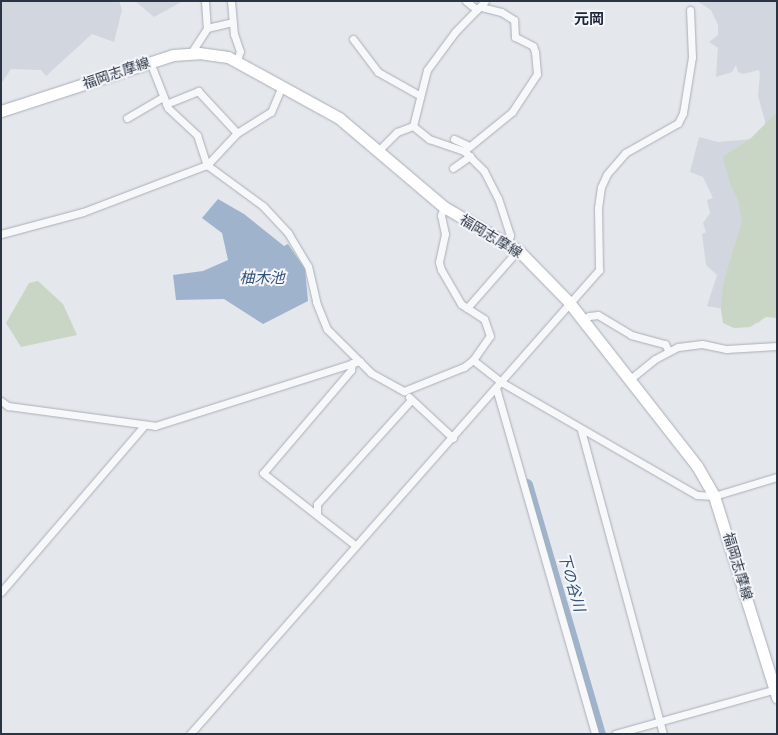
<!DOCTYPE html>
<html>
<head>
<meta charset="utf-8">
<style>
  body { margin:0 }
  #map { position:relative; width:778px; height:735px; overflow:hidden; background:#e4e7ec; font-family:"IBM Plex Sans","Noto Sans JP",sans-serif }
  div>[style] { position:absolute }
  .built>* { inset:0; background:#d2d6de }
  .green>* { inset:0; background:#c9d6c5 }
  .water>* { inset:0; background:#9fb4cc }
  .river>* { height:12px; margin:-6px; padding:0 6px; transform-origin:6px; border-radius:6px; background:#9fb4cc }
  .roads { filter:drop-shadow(0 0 1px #a9aeb7) drop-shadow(0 0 1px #a9aeb7) }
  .street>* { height:7px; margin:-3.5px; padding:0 3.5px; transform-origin:3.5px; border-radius:3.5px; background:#f7f8fa }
  .primary>* { height:11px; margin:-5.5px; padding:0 5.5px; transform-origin:5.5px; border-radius:5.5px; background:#fff }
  span { translate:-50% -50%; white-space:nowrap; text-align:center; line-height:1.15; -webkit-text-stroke:4px #f4f6f9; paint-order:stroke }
  .street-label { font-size:14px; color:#2b3445 }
  .neighbourhood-label { font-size:15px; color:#1d2536; font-weight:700 }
  .water-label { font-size:15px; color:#34527a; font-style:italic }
  .frame { position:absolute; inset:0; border:2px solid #2b3445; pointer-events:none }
</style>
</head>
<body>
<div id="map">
  <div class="built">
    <div style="clip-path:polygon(1px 1px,119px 1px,122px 10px,114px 42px,92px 34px,46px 76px,41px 70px,11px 69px,1px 84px)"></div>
    <div style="clip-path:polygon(135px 1px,183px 1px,154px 17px)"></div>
    <div style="clip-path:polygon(697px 1px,777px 1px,777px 307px,758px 323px,755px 322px,757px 315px,707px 306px,717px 275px,706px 265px,702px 234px,706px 232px,703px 223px,710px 213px,707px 200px,713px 198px,703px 177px,690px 172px,699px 137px,718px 142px,764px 138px,765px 121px,758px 96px,760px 74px,759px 70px,743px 74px,738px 72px,736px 65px,732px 72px,716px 77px,718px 48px,709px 42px,718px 35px,718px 25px,711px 10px)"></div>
  </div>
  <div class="green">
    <div style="clip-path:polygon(777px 112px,777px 318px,766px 317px,750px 327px,734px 328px,723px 323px,721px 310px,723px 284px,742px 222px,738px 199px,730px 184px,723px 157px,751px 138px)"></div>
    <div style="clip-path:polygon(38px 281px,63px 304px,77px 335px,21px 347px,6px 323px,29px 283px)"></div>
  </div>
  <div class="water">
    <div style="clip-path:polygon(218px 199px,244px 214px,284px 246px,288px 244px,305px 269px,308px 301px,263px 324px,224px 299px,176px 300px,173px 275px,203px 271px,228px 260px,222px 233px,202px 218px)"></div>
  </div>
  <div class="river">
    <div style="left:527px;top:485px;width:259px;rotate:73.7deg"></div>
  </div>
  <div class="roads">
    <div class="street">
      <div style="left:205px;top:1px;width:27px;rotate:86deg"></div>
      <div style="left:231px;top:1px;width:33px;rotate:85deg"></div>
      <div style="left:234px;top:34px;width:18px;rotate:71deg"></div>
      <div style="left:240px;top:51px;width:9px;rotate:108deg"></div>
      <div style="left:466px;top:1px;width:14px;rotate:39deg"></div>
      <div style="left:353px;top:39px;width:41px;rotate:52.9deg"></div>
      <div style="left:378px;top:72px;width:47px;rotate:29.3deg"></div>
      <div style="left:191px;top:53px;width:30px;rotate:-57deg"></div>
      <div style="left:207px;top:28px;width:26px;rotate:-13deg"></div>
      <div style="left:150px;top:62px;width:49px;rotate:68.6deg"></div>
      <div style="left:168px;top:108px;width:40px;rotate:43deg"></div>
      <div style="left:197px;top:135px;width:32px;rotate:72deg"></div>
      <div style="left:207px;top:165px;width:69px;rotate:36.2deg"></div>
      <div style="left:263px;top:206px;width:37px;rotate:47deg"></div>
      <div style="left:288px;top:233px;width:39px;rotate:59deg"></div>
      <div style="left:308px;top:266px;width:37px;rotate:77deg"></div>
      <div style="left:316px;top:302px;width:29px;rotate:68deg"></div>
      <div style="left:327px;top:329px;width:62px;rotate:45deg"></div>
      <div style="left:371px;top:373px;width:38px;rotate:29deg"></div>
      <div style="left:404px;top:391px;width:65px;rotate:-21.8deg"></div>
      <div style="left:464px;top:367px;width:11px;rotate:-38deg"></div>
      <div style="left:473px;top:360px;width:29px;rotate:-55deg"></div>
      <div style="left:490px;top:336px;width:18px;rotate:-109deg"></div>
      <div style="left:484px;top:319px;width:27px;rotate:-147deg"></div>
      <div style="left:461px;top:304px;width:39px;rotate:-120deg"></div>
      <div style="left:441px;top:270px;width:8px;rotate:-104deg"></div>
      <div style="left:439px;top:262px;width:29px;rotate:-78deg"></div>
      <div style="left:445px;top:234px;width:19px;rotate:-102deg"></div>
      <div style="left:441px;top:215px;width:9px;rotate:-69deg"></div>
      <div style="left:166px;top:104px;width:35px;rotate:-22deg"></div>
      <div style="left:198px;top:91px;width:57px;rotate:47.1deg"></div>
      <div style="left:127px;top:118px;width:42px;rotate:-30.3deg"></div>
      <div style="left:413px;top:126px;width:58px;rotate:-76deg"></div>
      <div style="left:427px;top:70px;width:47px;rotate:-53.6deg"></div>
      <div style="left:455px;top:32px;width:43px;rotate:-45.9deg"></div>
      <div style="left:454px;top:139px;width:17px;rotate:25deg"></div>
      <div style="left:380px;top:149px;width:24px;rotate:-45deg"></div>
      <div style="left:397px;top:132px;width:17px;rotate:-21deg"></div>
      <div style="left:413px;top:126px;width:21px;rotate:39deg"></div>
      <div style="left:429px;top:139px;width:37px;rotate:19deg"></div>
      <div style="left:464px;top:151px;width:28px;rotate:45deg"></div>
      <div style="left:484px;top:171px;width:30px;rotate:63deg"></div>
      <div style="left:498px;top:198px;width:39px;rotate:72deg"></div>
      <div style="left:510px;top:235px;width:8px;rotate:104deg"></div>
      <div style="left:464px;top:151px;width:62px;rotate:-39.1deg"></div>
      <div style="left:512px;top:112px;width:45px;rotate:-56.7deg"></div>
      <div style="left:537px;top:74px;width:22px;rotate:-95deg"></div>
      <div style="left:535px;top:52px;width:6px;rotate:-108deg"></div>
      <div style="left:533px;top:46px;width:20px;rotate:-153deg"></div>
      <div style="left:515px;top:37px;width:17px;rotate:-93deg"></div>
      <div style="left:514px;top:20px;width:15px;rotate:-148deg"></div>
      <div style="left:501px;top:12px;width:21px;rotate:-166deg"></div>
      <div style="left:453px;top:168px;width:21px;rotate:-35deg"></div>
      <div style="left:1px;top:234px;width:85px;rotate:-15deg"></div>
      <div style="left:83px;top:212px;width:133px;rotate:-20.8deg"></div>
      <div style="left:207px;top:165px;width:44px;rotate:-46.8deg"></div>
      <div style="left:237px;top:133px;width:40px;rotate:-32deg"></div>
      <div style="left:271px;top:112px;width:28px;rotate:-67deg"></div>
      <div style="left:467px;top:308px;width:77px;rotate:-48.7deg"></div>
      <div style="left:583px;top:320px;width:7px;rotate:-34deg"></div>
      <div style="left:589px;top:316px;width:9px;rotate:-6deg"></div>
      <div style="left:598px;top:315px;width:39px;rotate:31deg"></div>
      <div style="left:631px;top:335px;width:35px;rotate:15deg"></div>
      <div style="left:665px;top:344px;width:7px;rotate:63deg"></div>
      <div style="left:473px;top:360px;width:36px;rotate:38deg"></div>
      <div style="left:501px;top:382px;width:226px;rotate:30deg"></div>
      <div style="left:697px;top:495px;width:17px;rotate:3deg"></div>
      <div style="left:714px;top:496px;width:66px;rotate:-16.8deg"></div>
      <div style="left:352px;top:363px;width:7px;rotate:98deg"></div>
      <div style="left:351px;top:370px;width:135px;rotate:130.5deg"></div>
      <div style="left:263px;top:473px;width:118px;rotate:38.1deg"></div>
      <div style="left:629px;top:380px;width:33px;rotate:-39deg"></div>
      <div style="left:655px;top:359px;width:26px;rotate:-28deg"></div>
      <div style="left:678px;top:347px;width:24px;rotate:-7deg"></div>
      <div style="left:702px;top:344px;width:25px;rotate:12deg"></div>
      <div style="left:726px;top:349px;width:51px;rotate:-3.4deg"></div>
      <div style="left:496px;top:388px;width:360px;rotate:74deg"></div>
      <div style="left:409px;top:397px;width:60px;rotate:43deg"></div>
      <div style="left:1px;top:401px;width:9px;rotate:36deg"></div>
      <div style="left:8px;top:406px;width:148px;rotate:7.7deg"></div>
      <div style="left:155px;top:426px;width:215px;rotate:-17.6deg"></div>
      <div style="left:581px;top:430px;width:315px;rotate:74.9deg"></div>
      <div style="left:317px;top:513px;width:9px;rotate:-90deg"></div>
      <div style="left:317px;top:504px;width:140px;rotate:-47.9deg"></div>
      <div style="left:1px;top:592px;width:219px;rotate:-49.3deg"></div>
      <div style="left:190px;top:734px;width:619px;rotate:-48.6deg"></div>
      <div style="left:599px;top:270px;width:62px;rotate:-90.9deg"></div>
      <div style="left:598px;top:208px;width:21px;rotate:-82deg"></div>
      <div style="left:601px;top:187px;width:14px;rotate:-65deg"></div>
      <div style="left:607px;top:174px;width:28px;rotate:-49deg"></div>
      <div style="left:625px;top:153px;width:61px;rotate:-29.5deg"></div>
      <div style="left:678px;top:123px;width:11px;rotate:-63deg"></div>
      <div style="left:683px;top:113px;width:57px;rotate:-80.9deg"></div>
      <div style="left:692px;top:57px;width:47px;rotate:-92.4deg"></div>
      <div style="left:615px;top:734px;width:167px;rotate:-15.6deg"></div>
    </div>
    <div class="primary">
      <div style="left:1px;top:111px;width:181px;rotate:-18deg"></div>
      <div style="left:173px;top:55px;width:26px;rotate:-4deg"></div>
      <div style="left:199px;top:53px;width:29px;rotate:8deg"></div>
      <div style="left:228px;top:57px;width:127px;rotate:28.8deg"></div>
      <div style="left:339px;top:118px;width:138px;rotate:40.3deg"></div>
      <div style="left:444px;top:207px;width:86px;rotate:30.2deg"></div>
      <div style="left:518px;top:250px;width:71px;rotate:45.6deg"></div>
      <div style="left:568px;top:301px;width:209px;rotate:52deg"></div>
      <div style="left:697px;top:466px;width:34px;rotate:60deg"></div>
      <div style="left:714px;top:496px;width:211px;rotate:72.6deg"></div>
    </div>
  </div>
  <div class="street-label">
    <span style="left:116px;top:73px;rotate:-19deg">福岡志摩線</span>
    <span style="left:491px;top:236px;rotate:31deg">福岡志摩線</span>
    <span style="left:738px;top:566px;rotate:73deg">福岡志摩線</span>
  </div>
  <div class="neighbourhood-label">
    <span style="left:589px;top:19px">元岡</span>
  </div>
  <div class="water-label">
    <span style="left:262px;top:278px">柚木池</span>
    <span style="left:572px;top:582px;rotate:74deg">下の谷川</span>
  </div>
  <div class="frame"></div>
</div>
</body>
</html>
